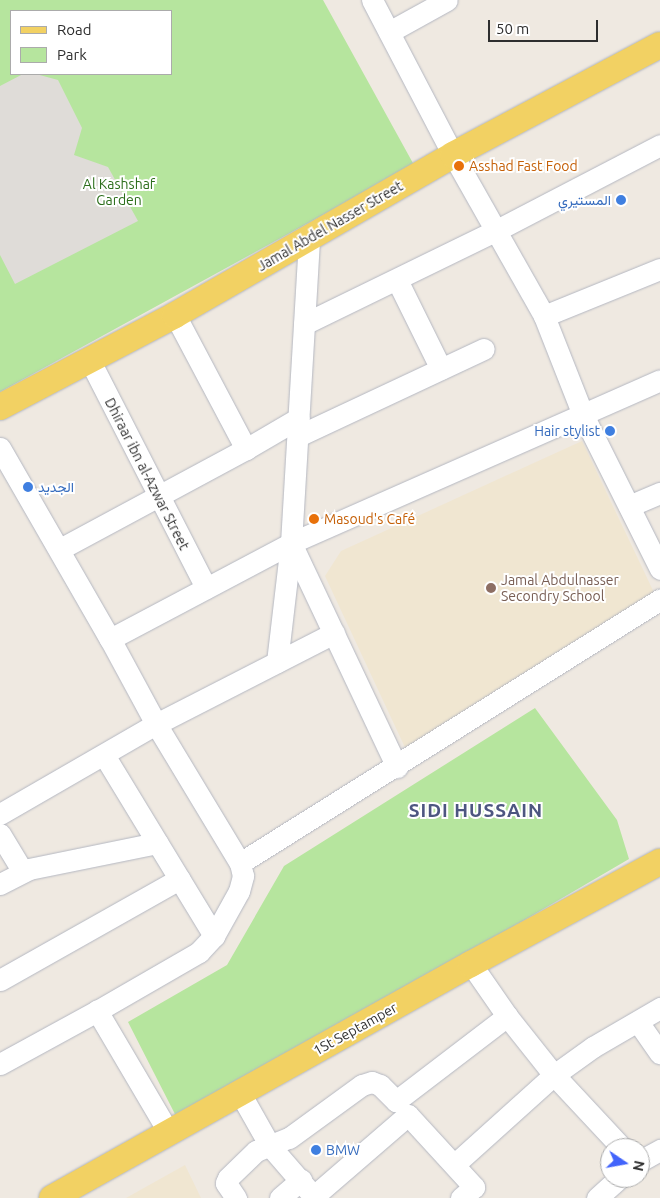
<!DOCTYPE html>
<html>
<head>
<meta charset="utf-8">
<style>
  body { margin:0 }
  #map { position:relative; width:660px; height:1198px; overflow:hidden; background:#efe9e1; font-family:Ubuntu,Vazirmatn,sans-serif }
  div>[style] { position:absolute }
  .education>* { inset:0; background:#f0e6d1 }
  .green>* { inset:0; background:#b6e59e }
  .plaza>* { inset:0; background:#dfdcd8 }
  .roads { filter:drop-shadow(0 0 1px #b4b7c1) drop-shadow(0 0 1px #b4b7c1) }
  .minor>* { height:21px; margin:-10.5px; padding:0 10.5px; transform-origin:10.5px; border-radius:10.5px; background:#fff }
  .major>* { height:26px; margin:-13px; padding:0 13px; transform-origin:13px; border-radius:13px; background:#f2d163 }
  .dots>* { width:14px; height:14px; translate:-50% -50%; box-sizing:border-box; border:2px solid #fff; border-radius:50% }
  span { translate:-50% -50%; white-space:nowrap; text-align:center; line-height:1.15; -webkit-text-stroke:4px #fff; paint-order:stroke }
  .food-label { font-size:14px; color:#c56008 }
  .left { translate:0 -50%; text-align:left }
  .park-label { font-size:14px; color:#2c6e1b }
  .shop-label { font-size:14px; color:#366cbe }
  .right { translate:-100% -50%; text-align:right }
  .street-label { font-size:14px; color:#2e2e2e }
  .education-label { font-size:14px; color:#785e54 }
  .district-label { font-size:19px; color:#4d5680; font-weight:700; letter-spacing:1px }
  .legend { position:absolute; left:10px; top:10px; width:162px; height:65px; box-sizing:border-box; background:#fff; border:1px solid #ababab; margin:0; padding:6px 9px; list-style:none; font-size:15px; color:#2e2e2e }
  .legend li { display:flex; align-items:center; gap:10px; height:25px }
  .legend b { width:25px; border:1px solid #ababab }
  .north { position:absolute; left:600px; top:1138px; width:50px; height:50px; box-sizing:border-box; background:#fff; border:1px solid #ababab; border-radius:50%; rotate:102deg; font-size:14px; font-weight:700; line-height:20px; text-align:center; color:#2e2e2e }
  .north::after { content:''; display:block; margin:auto; width:18px; height:22px; background:#4264fb; clip-path:polygon(50% 0,100% 100%,50% 72%,0 100%) }
  .scale { position:absolute; left:488px; top:20px; width:110px; height:22px; box-sizing:border-box; border:2px solid #2e2e2e; border-top:0; padding-left:6px; font-size:15px; line-height:18px; white-space:nowrap; color:#2e2e2e; -webkit-text-stroke:4px #fff; paint-order:stroke }
</style>
</head>
<body>
<div id="map">
  <div class="education">
    <div style="clip-path:polygon(582px 441px,658px 601px,409px 756px,325px 576px,341px 551px)"></div>
    <div style="clip-path:polygon(185px 1165px,201px 1198px,126px 1198px)"></div>
  </div>
  <div class="green">
    <div style="clip-path:polygon(evenodd,0 0,323px 0,414px 165px,0 392px,0 0,11px 11px,171px 11px,171px 74px,11px 74px,11px 11px)"></div>
    <div style="clip-path:polygon(535px 708px,617px 820px,629px 859px,179px 1122px,128px 1022px,227px 965px,284px 866px)"></div>
  </div>
  <div class="plaza">
    <div style="clip-path:polygon(23px 74px,36px 74px,58px 80px,82px 128px,74px 155px,108px 167px,138px 221px,15px 284px,0 255px,0 86px)"></div>
  </div>
  <div class="roads">
    <div class="minor">
      <div style="left:372px;top:0;width:175px;rotate:62.4deg"></div>
      <div style="left:453px;top:155px;width:185px;rotate:60.5deg"></div>
      <div style="left:544px;top:316px;width:106px;rotate:68.5deg"></div>
      <div style="left:583px;top:415px;width:172px;rotate:63.4deg"></div>
      <div style="left:389px;top:32px;width:66px;rotate:-28.9deg"></div>
      <div style="left:397px;top:280px;width:99px;rotate:63.7deg"></div>
      <div style="left:175px;top:315px;width:152px;rotate:62.1deg"></div>
      <div style="left:544px;top:316px;width:125px;rotate:-22.1deg"></div>
      <div style="left:304px;top:324px;width:215px;rotate:-26deg"></div>
      <div style="left:497px;top:230px;width:184px;rotate:-27.5deg"></div>
      <div style="left:89px;top:359px;width:257px;rotate:62.9deg"></div>
      <div style="left:298px;top:436px;width:205px;rotate:-25.1deg"></div>
      <div style="left:0;top:448px;width:220px;rotate:60.1deg"></div>
      <div style="left:110px;top:639px;width:97px;rotate:61.6deg"></div>
      <div style="left:156px;top:724px;width:162px;rotate:58.9deg"></div>
      <div style="left:629px;top:506px;width:34px;rotate:-23deg"></div>
      <div style="left:291px;top:543px;width:248px;rotate:64.7deg"></div>
      <div style="left:60px;top:549px;width:211px;rotate:-28.3deg"></div>
      <div style="left:246px;top:449px;width:61px;rotate:-30.3deg"></div>
      <div style="left:110px;top:639px;width:205px;rotate:-27.9deg"></div>
      <div style="left:291px;top:543px;width:403px;rotate:-23.8deg"></div>
      <div style="left:277px;top:662px;width:120px;rotate:-83.3deg"></div>
      <div style="left:291px;top:543px;width:305px;rotate:-86.6deg"></div>
      <div style="left:104px;top:755px;width:212px;rotate:58.7deg"></div>
      <div style="left:0;top:814px;width:180px;rotate:-30deg"></div>
      <div style="left:156px;top:724px;width:200px;rotate:-27.1deg"></div>
      <div style="left:0;top:834px;width:44px;rotate:58.8deg"></div>
      <div style="left:0;top:884px;width:33px;rotate:-27deg"></div>
      <div style="left:29px;top:869px;width:131px;rotate:-11.5deg"></div>
      <div style="left:471px;top:964px;width:63px;rotate:55.3deg"></div>
      <div style="left:507px;top:1016px;width:75px;rotate:51.5deg"></div>
      <div style="left:554px;top:1075px;width:100px;rotate:47deg"></div>
      <div style="left:0;top:980px;width:206px;rotate:-29.4deg"></div>
      <div style="left:638px;top:1022px;width:38px;rotate:55deg"></div>
      <div style="left:0;top:1064px;width:111px;rotate:-28.7deg"></div>
      <div style="left:240px;top:1093px;width:61px;rotate:60.5deg"></div>
      <div style="left:270px;top:1146px;width:69px;rotate:49.1deg"></div>
      <div style="left:169px;top:1133px;width:142px;rotate:-120.5deg"></div>
      <div style="left:97px;top:1011px;width:118px;rotate:-30deg"></div>
      <div style="left:199px;top:952px;width:22px;rotate:-47deg"></div>
      <div style="left:214px;top:936px;width:51px;rotate:-60.9deg"></div>
      <div style="left:239px;top:891px;width:16px;rotate:-75deg"></div>
      <div style="left:243px;top:876px;width:13px;rotate:-103deg"></div>
      <div style="left:240px;top:863px;width:496px;rotate:-32.1deg"></div>
      <div style="left:640px;top:1161px;width:23px;rotate:-29deg"></div>
      <div style="left:455px;top:1164px;width:133px;rotate:-42deg"></div>
      <div style="left:554px;top:1075px;width:48px;rotate:-35.7deg"></div>
      <div style="left:593px;top:1047px;width:78px;rotate:-30.2deg"></div>
      <div style="left:314px;top:1196px;width:124px;rotate:-40.8deg"></div>
      <div style="left:408px;top:1115px;width:98px;rotate:47.5deg"></div>
      <div style="left:474px;top:1187px;width:17px;rotate:140deg"></div>
      <div style="left:236px;top:1198px;width:18px;rotate:-124deg"></div>
      <div style="left:226px;top:1183px;width:5px;rotate:-68deg"></div>
      <div style="left:228px;top:1178px;width:39px;rotate:-44deg"></div>
      <div style="left:256px;top:1151px;width:35px;rotate:-22deg"></div>
      <div style="left:289px;top:1138px;width:90px;rotate:-36deg"></div>
      <div style="left:362px;top:1085px;width:10px;rotate:-17deg"></div>
      <div style="left:372px;top:1082px;width:9px;rotate:21deg"></div>
      <div style="left:380px;top:1085px;width:23px;rotate:45deg"></div>
      <div style="left:396px;top:1101px;width:140px;rotate:-37.4deg"></div>
      <div style="left:280px;top:1198px;width:28px;rotate:-41deg"></div>
      <div style="left:597px;top:1198px;width:30px;rotate:-42deg"></div>
    </div>
    <div class="major">
      <div style="left:0;top:407px;width:198px;rotate:-27.7deg"></div>
      <div style="left:175px;top:315px;width:321px;rotate:-29.9deg"></div>
      <div style="left:453px;top:155px;width:234px;rotate:-28deg"></div>
      <div style="left:52px;top:1198px;width:480px;rotate:-29.2deg"></div>
      <div style="left:471px;top:964px;width:215px;rotate:-28.4deg"></div>
    </div>
  </div>
  <div class="dots">
    <div style="left:459px;top:166px;background:#e8710a"></div>
    <div style="left:621px;top:200px;background:#3f7fe0"></div>
    <div style="left:610px;top:431px;background:#3f7fe0"></div>
    <div style="left:28px;top:487px;background:#3f7fe0"></div>
    <div style="left:314px;top:519px;background:#e8710a"></div>
    <div style="left:491px;top:588px;background:#8d6e63"></div>
    <div style="left:316px;top:1150px;background:#3f7fe0"></div>
  </div>
  <div class="food-label">
    <span class="left" style="left:469px;top:166px">Asshad Fast Food</span>
    <span class="left" style="left:324px;top:519px">Masoud's Café</span>
  </div>
  <div class="park-label">
    <span style="left:119px;top:192px">Al Kashshaf<br>Garden</span>
  </div>
  <div class="shop-label">
    <span class="right" style="left:611px;top:200px">المستيري</span>
    <span class="right" style="left:600px;top:431px">Hair stylist</span>
    <span class="left" style="left:38px;top:487px">الجديد</span>
    <span class="left" style="left:326px;top:1150px">BMW</span>
  </div>
  <div class="street-label">
    <span style="left:330px;top:226px;rotate:-30deg">Jamal Abdel Nasser Street</span>
    <span style="left:147px;top:474px;rotate:63deg">Dhiraar ibn al-Azwar Street</span>
    <span style="left:355px;top:1029px;rotate:-29deg">1St Septamper</span>
  </div>
  <div class="education-label">
    <span class="left" style="left:501px;top:588px">Jamal Abdulnasser<br>Secondry School</span>
  </div>
  <div class="district-label">
    <span style="left:476px;top:811px">SIDI HUSSAIN</span>
  </div>
  <ul class="legend">
  <li><b style="height:6px;background:#f2d163"></b>Road</li>
  <li><b style="height:14px;background:#b6e59e"></b>Park</li>
  </ul>
  <div class="north">N</div>
  <div class="scale">50 m</div>
</div>
</body>
</html>
